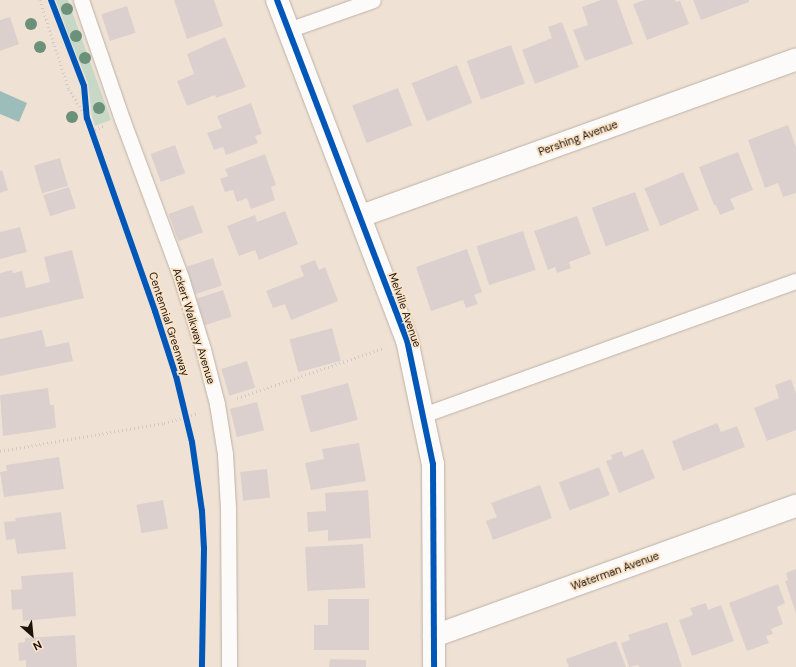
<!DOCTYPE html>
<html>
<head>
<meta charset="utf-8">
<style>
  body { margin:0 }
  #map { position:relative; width:796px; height:667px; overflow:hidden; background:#efe2d4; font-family:"DM Sans",sans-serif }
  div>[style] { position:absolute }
  .green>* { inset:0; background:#c8d8c6 }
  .water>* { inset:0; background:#9cbdba }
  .building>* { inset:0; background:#dcd0ce; transform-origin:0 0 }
  .path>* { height:2.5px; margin-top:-1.25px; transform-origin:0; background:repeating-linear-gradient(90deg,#cfcbc6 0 1px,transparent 0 4px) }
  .roads { filter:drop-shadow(0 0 1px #bcb2a7) drop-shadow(0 0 1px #bcb2a7) }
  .lane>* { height:15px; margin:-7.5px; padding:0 7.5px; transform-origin:7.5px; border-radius:7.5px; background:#fdfbf9 }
  .street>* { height:22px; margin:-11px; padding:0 11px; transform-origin:11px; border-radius:11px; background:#fdfbf9 }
  .cycleway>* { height:6px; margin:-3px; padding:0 3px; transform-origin:3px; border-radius:3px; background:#0057b8 }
  .trees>* { width:12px; height:12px; margin:-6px; border-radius:50%; background:#6c917a }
  span { translate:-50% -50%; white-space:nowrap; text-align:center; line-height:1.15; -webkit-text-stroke:3.5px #fbe3c8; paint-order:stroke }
  .street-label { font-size:11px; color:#1c140b }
  .north { position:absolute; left:12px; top:615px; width:40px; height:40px; -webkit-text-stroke:3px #fbe3c8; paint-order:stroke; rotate:153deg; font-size:11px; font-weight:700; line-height:16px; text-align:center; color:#1c140b }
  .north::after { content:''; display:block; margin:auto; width:14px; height:18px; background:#1c140b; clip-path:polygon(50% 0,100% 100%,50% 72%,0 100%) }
</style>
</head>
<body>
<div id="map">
  <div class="green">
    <div style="clip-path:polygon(56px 0,68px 0,111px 120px,95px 126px,92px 116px,88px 83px,70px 39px)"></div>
  </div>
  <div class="water">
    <div style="clip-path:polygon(0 91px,27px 103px,19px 122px,0 114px)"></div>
  </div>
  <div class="building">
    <div style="clip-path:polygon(174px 0,214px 0,223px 26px,187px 39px)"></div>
    <div style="clip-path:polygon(601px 0,617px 0,633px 44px,585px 61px,573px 30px,588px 25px,582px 7px)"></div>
    <div style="clip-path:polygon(645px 0,675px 0,676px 2px,680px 1px,689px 24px,647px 40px,633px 4px)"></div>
    <div style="clip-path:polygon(693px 0,749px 0,749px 2px,701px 20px)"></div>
    <div style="left:127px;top:6px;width:28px;height:27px;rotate:72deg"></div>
    <div style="clip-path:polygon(10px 17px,19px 44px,0 51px,0 20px)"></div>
    <div style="clip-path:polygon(562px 22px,579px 67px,535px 84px,522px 50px,552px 38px,548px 27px)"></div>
    <div style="clip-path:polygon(225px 37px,246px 87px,216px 98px,215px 95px,187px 106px,177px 81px,194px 74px,187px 54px)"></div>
    <div style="left:511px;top:45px;width:41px;height:47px;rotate:70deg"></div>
    <div style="left:457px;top:65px;width:41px;height:49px;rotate:68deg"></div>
    <div style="left:398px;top:88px;width:40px;height:49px;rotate:69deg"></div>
    <div style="clip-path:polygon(251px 103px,262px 134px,255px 136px,258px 143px,226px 155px,223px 147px,214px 150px,207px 133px,222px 128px,217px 116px)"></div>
    <div style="clip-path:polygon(788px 125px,796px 147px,796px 193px,783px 197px,778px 183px,765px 188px,748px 140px)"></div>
    <div style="left:175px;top:145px;width:30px;height:26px;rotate:70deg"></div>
    <div style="clip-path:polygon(738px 152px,753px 190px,730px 199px,735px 209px,720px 215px,716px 205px,714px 205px,699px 167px)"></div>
    <div style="clip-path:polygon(265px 154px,276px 185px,271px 187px,275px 200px,251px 209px,247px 198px,237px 202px,233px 190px,225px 192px,220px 179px,228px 176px,225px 169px)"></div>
    <div style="left:60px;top:158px;width:29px;height:27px;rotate:74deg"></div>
    <div style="clip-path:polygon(2px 170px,8px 190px,0 193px,0 171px)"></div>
    <div style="left:683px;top:172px;width:41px;height:42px;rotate:67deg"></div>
    <div style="left:69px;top:187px;width:22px;height:27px;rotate:72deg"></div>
    <div style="left:635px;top:192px;width:41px;height:46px;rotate:70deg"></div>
    <div style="left:193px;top:205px;width:29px;height:26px;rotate:70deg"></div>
    <div style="clip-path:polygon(285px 211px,298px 244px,259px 260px,255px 250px,239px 256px,227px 226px,255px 215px,257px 222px)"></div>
    <div style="clip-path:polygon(577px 216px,591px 254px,569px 262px,571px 268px,557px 273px,555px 267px,548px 270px,534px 231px)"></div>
    <div style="clip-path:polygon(20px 227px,27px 252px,0 259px,0 232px)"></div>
    <div style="left:523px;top:231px;width:41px;height:49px;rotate:72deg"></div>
    <div style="clip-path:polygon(467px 249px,482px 292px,474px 295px,478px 304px,466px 308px,463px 300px,431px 311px,416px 267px)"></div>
    <div style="clip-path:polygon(72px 250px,84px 298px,0 318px,0 273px,12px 270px,13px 273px,22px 271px,26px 288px,50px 282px,44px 257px)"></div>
    <div style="left:213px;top:258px;width:29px;height:28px;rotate:72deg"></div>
    <div style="clip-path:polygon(315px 260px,319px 270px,325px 267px,338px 301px,291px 320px,285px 304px,273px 308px,266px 291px,304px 276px,300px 266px)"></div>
    <div style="left:223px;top:290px;width:28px;height:28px;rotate:72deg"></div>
    <div style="left:332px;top:328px;width:34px;height:44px;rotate:75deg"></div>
    <div style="clip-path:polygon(42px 330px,46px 347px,69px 342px,73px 361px,0 376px,0 339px)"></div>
    <div style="left:247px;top:361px;width:28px;height:27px;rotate:73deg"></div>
    <div style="clip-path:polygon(791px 379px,796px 393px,796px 430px,767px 441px,754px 408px,779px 398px,775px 385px)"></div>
    <div style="left:348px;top:383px;width:38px;height:49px;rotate:75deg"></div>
    <div style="clip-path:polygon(48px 388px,50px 405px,54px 405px,56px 428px,3px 436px,0 395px)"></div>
    <div style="left:257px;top:402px;width:29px;height:28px;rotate:76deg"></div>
    <div style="clip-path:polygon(717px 423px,721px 432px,737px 426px,745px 447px,683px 471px,672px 441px)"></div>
    <div style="clip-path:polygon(359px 443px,366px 481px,311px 490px,305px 463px,324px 459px,322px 449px)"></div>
    <div style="clip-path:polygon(643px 449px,655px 478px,619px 493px,606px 461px,612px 459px,611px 455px,622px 451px,624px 457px)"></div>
    <div style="clip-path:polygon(59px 457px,64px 489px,4px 497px,0 472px,7px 471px,6px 465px)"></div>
    <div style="left:599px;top:467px;width:30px;height:43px;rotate:69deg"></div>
    <div style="left:267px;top:469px;width:29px;height:27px;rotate:84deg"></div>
    <div style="clip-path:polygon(540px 485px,552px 518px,493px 540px,486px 521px,497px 517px,491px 503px)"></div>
    <div style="clip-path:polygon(368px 490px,371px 538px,328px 541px,328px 530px,308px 532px,307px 512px,326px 511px,325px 493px)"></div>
    <div style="left:163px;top:500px;width:29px;height:27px;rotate:80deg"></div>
    <div style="clip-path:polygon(61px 512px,66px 549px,17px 554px,15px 539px,6px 540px,4px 522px,16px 521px,15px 518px)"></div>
    <div style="left:363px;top:544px;width:44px;height:58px;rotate:87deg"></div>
    <div style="clip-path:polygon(796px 569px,796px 613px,785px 581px,788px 580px,786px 573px)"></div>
    <div style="clip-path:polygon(73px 572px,76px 616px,23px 621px,22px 609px,12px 610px,11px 590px,22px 589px,21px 576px)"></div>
    <div style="clip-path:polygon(778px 584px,785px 603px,777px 607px,783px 624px,771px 629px,773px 634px,766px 636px,769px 643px,747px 651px,729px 603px)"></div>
    <div style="clip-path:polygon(328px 599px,369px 599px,369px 650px,314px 650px,314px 625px,328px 625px)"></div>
    <div style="clip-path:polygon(706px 603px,708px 610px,721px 605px,734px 641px,692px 656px,679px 620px,693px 615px,690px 608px)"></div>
    <div style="clip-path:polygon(667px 622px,682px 667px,639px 667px,638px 665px,629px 667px,621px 643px,630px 640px,628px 635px)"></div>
    <div style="clip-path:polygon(75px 635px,77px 667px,26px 667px,26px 660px,19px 661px,18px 643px,25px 642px,25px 638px)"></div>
    <div style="clip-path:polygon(616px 641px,626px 667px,569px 667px,566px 659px)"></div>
    <div style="clip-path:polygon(330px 659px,366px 660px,366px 667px,329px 667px)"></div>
  </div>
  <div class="path">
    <div style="left:40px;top:0;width:94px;rotate:72deg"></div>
    <div style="left:69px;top:89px;width:34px;rotate:58deg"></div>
    <div style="left:91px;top:131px;width:14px;rotate:-21deg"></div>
    <div style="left:237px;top:398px;width:155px;rotate:-18.8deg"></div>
    <div style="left:0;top:451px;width:166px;rotate:-9.7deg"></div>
    <div style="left:164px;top:423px;width:36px;rotate:-16deg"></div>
  </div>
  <div class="roads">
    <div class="lane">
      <div style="left:81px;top:0;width:126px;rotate:71deg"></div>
      <div style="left:122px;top:119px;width:170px;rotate:69.6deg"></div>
      <div style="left:181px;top:278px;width:74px;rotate:72.8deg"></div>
      <div style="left:203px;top:349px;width:57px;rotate:75.7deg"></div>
      <div style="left:217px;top:404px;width:51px;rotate:80.9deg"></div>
      <div style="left:225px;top:454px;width:54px;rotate:86.8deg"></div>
      <div style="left:228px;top:508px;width:159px;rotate:89.6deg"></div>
      <div style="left:288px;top:30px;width:90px;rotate:-19.4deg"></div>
      <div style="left:423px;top:415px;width:396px;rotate:-19.8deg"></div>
    </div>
    <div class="street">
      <div style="left:277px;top:0;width:364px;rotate:69.1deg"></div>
      <div style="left:407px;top:340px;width:127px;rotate:78.2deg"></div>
      <div style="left:433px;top:464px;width:203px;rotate:89.7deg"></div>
      <div style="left:361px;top:216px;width:462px;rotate:-19.8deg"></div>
      <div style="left:434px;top:636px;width:385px;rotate:-19.8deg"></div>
    </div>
  </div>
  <div class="cycleway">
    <div style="left:51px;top:0;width:92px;rotate:69deg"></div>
    <div style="left:84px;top:86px;width:32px;rotate:85deg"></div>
    <div style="left:87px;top:118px;width:205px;rotate:70.6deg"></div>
    <div style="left:155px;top:311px;width:68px;rotate:72.1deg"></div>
    <div style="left:176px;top:376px;width:68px;rotate:76.4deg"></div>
    <div style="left:192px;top:442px;width:70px;rotate:81.8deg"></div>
    <div style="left:202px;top:511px;width:37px;rotate:87deg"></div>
    <div style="left:204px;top:548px;width:119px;rotate:91deg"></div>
    <div style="left:277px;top:0;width:364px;rotate:69.1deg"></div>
    <div style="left:407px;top:340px;width:127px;rotate:78.2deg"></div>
    <div style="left:433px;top:464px;width:203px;rotate:89.7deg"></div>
  </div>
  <div class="trees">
    <div style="left:67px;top:9px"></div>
    <div style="left:31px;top:24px"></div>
    <div style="left:76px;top:36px"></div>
    <div style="left:40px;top:47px"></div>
    <div style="left:85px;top:58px"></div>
    <div style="left:99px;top:108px"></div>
    <div style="left:72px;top:117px"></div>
  </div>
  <div class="street-label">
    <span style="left:578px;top:138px;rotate:-20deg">Pershing Avenue</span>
    <span style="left:405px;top:310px;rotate:71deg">Melville Avenue</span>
    <span style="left:169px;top:324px;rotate:72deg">Centennial Greenway</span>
    <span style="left:194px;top:326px;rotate:73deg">Ackert Walkway Avenue</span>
    <span style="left:615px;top:571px;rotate:-20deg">Waterman Avenue</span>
  </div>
  <div class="north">N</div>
</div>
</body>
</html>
